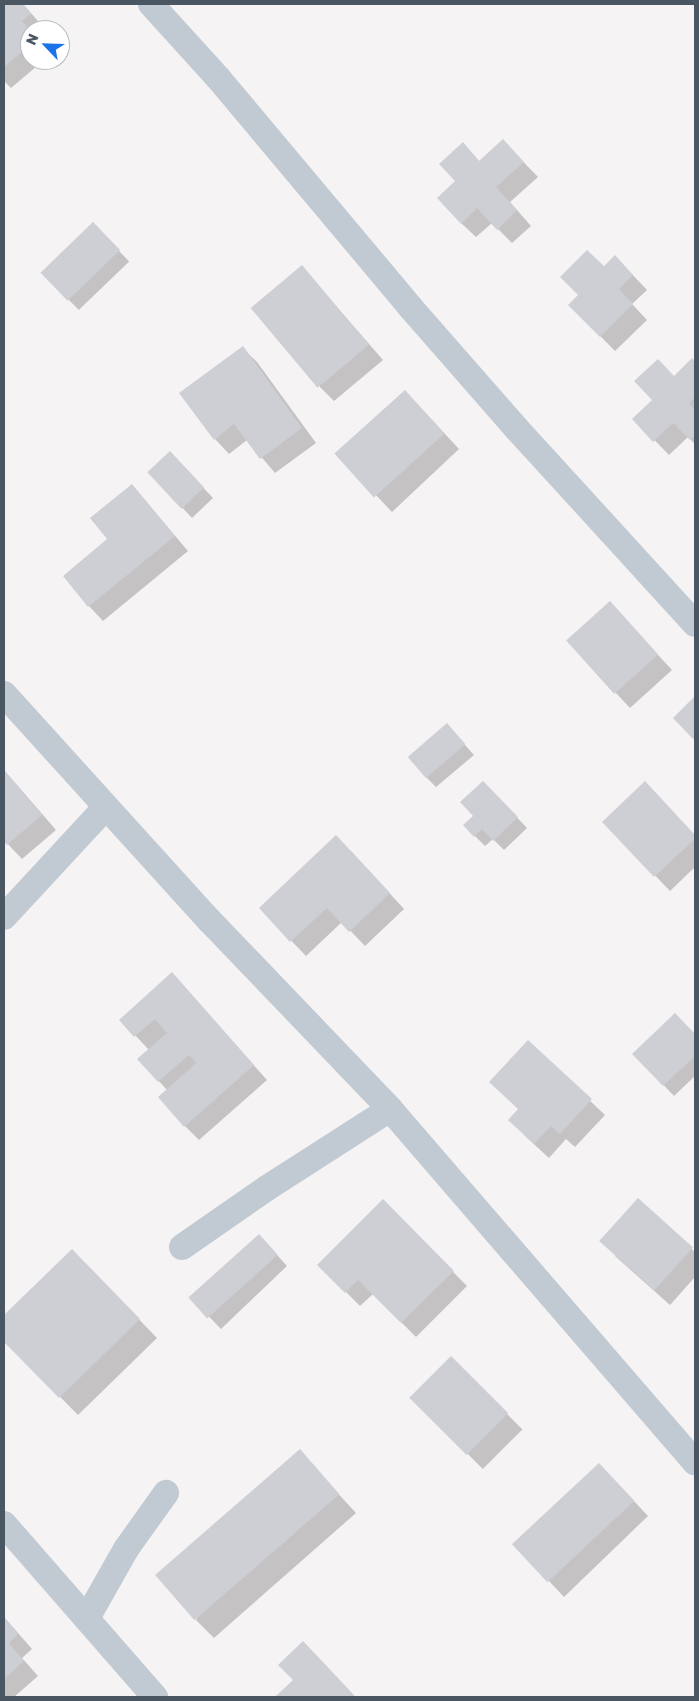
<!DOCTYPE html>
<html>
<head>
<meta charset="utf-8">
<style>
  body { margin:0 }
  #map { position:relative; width:699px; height:1701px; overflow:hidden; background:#f5f3f3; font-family:"Golos Text",sans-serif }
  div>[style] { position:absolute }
  .shadow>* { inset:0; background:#0003; transform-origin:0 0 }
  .building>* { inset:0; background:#cdcfd5; transform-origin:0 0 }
  .minor>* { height:26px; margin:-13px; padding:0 13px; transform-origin:13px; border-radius:13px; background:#c1cad2 }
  span { translate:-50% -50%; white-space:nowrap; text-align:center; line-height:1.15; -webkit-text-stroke:4.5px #fff; paint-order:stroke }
  .frame { position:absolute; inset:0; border:5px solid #4a5661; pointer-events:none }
  .north { position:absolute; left:20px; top:20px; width:50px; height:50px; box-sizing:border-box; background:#fff; border:1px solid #b7bbc0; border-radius:50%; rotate:294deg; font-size:14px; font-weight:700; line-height:20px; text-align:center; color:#4a5661 }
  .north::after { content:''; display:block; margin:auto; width:18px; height:22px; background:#1a73e8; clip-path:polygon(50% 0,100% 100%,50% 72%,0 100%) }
</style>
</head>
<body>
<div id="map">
  <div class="shadow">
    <div style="clip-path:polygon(4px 4px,23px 4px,45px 29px,30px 30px,30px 60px,44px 60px,11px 88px,4px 81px)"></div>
    <div style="clip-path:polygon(503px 141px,538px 177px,510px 202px,531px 226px,512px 243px,492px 223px,476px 237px,461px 223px,456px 181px,463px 144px,480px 162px)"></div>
    <div style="left:93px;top:224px;width:52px;height:70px;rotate:46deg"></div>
    <div style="clip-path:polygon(302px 267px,383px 360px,334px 401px,320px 387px)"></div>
    <div style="clip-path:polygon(604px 268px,629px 271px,647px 290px,632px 304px,647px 320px,615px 351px,570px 305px)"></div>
    <div style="clip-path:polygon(242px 348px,257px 362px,316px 443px,275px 473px,247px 440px,229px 454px,215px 439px)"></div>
    <div style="clip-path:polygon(692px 360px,695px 363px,695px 444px,688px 437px,669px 455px,634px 419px)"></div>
    <div style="clip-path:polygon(420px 407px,459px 449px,392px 512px,338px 455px)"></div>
    <div style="clip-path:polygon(180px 463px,213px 498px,192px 518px,149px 472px)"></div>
    <div style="clip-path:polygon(132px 485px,188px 551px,103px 621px,89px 606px,109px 540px)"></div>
    <div style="clip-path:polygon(610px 603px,672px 670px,630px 708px,616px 693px)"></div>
    <div style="clip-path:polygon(695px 698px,695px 740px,674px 718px)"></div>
    <div style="clip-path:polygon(447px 725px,474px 755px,436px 787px,426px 777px)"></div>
    <div style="clip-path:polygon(4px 770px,56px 830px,22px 859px,4px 840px)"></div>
    <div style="clip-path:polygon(493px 792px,527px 828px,504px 850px,493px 839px,485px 846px,475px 836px,474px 816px)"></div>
    <div style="clip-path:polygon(659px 798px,695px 836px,695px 867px,670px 891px,604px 822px)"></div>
    <div style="clip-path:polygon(351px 851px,404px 909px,365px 946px,342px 922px,306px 956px,260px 908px)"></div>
    <div style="clip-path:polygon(172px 974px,267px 1080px,199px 1140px,185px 1126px,167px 1090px,139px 1059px,149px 1050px,121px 1020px)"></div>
    <div style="clip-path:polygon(675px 1014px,695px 1035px,695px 1076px,674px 1096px,634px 1054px)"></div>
    <div style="clip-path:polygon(528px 1042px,605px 1115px,575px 1147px,566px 1139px,549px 1158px,524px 1135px,519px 1110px)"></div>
    <div style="clip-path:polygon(638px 1200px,695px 1252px,695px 1277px,670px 1305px,615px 1256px)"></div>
    <div style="clip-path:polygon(383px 1201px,467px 1286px,416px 1337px,373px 1294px,360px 1306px,319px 1265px)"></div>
    <div style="clip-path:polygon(269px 1246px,287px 1266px,221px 1329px,192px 1299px)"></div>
    <div style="clip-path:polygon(72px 1250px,157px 1338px,78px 1415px,4px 1340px,4px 1317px)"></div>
    <div style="left:451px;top:1358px;width:101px;height:56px;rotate:45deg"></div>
    <div style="clip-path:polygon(299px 1451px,356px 1513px,214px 1638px,196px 1620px)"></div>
    <div style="clip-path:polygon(614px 1480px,648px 1516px,564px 1597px,516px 1546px)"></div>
    <div style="clip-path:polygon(4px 1617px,32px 1649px,22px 1658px,38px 1676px,14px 1697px,6px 1697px,4px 1695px)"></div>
    <div style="clip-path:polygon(317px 1657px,355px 1697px,277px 1697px,295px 1680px)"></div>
  </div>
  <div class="building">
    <div style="clip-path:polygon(4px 4px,23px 4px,31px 14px,22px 21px,30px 30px,30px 45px,4px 67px)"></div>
    <div style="clip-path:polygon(503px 139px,524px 162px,496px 187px,517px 210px,497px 230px,477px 208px,461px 224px,437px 198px,455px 181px,439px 164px,463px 142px,479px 161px)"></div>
    <div style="left:93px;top:222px;width:39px;height:73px;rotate:46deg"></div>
    <div style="clip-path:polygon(587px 250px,604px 266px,615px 255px,633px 275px,619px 289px,633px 304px,600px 337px,568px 305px,578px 295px,560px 277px)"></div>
    <div style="left:302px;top:265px;width:104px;height:67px;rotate:50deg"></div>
    <div style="clip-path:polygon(243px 346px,302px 428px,260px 459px,234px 424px,214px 440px,179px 393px)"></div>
    <div style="clip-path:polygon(692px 358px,695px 362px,695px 397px,689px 403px,695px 410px,695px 435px,690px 440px,673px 423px,653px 442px,632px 419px,652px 400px,634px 381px,658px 359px,674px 376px)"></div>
    <div style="left:405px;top:390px;width:59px;height:95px;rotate:48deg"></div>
    <div style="left:170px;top:451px;width:50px;height:31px;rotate:47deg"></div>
    <div style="clip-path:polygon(132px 484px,175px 536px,88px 607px,63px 576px,107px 539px,90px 518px)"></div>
    <div style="left:610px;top:601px;width:72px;height:59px;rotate:48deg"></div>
    <div style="clip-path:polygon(695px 696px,695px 736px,693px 739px,673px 718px)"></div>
    <div style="left:447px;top:723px;width:28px;height:52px;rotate:49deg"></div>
    <div style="clip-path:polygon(4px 770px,42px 815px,7px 845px,4px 842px)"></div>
    <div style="clip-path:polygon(483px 781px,518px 817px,493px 841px,482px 829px,474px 837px,463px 825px,473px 816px,460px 802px)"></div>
    <div style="clip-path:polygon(645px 781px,695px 835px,695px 839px,654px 877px,602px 822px)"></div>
    <div style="clip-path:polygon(336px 835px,390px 893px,349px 932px,327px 908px,290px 942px,259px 908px)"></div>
    <div style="clip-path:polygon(172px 972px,254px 1065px,184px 1127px,158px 1097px,196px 1063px,189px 1055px,158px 1082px,137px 1059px,167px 1033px,155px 1019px,134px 1037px,119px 1020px)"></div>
    <div style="clip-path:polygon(675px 1013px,695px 1034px,695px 1056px,663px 1086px,632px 1054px)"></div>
    <div style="clip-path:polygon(528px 1040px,592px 1099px,560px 1134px,551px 1126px,534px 1144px,508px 1120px,518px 1109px,489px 1082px)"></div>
    <div style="left:638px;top:1198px;width:74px;height:58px;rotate:42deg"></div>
    <div style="clip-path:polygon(383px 1199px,454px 1271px,401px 1323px,358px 1280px,345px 1293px,317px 1265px)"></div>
    <div style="left:259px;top:1234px;width:28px;height:95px;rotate:48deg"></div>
    <div style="clip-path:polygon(72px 1249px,140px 1319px,59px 1398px,4px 1342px,4px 1315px)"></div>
    <div style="left:451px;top:1356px;width:81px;height:59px;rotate:45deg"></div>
    <div style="left:300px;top:1449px;width:60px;height:192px;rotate:49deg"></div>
    <div style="left:599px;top:1463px;width:52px;height:119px;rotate:47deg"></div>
    <div style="clip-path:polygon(4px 1617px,18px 1634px,9px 1643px,24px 1661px,4px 1679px)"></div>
    <div style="clip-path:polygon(303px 1641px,354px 1695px,351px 1697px,275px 1697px,293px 1680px,278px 1665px)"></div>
  </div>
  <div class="minor">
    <div style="left:151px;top:4px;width:101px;rotate:47.8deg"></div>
    <div style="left:219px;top:79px;width:299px;rotate:50deg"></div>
    <div style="left:411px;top:308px;width:161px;rotate:48.8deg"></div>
    <div style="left:517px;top:429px;width:264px;rotate:47.6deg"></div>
    <div style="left:4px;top:694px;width:307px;rotate:47.8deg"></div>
    <div style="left:210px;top:921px;width:260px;rotate:46.2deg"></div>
    <div style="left:390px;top:1109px;width:467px;rotate:49.2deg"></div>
    <div style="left:4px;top:917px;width:149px;rotate:-47.2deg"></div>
    <div style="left:182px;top:1247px;width:103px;rotate:-34.8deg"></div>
    <div style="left:267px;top:1188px;width:146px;rotate:-32.7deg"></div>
    <div style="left:4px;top:1524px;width:230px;rotate:48.9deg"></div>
    <div style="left:87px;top:1618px;width:79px;rotate:-60.5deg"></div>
    <div style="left:126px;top:1549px;width:69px;rotate:-54.5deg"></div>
  </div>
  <div class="frame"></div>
  <div class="north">N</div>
</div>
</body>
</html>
